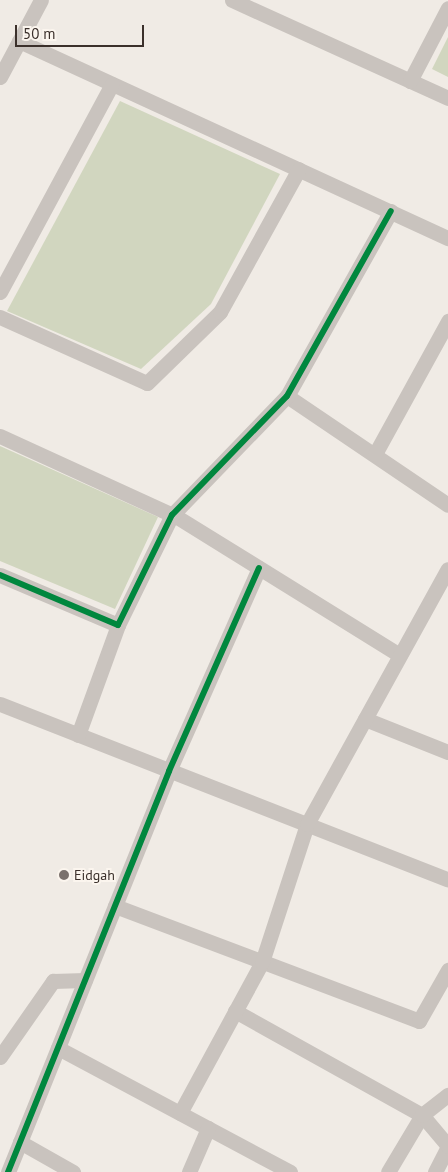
<!DOCTYPE html>
<html>
<head>
<meta charset="utf-8">
<style>
  body { margin:0 }
  #map { position:relative; width:448px; height:1172px; overflow:hidden; background:#f0ebe5; font-family:"PT Sans",sans-serif }
  div>[style] { position:absolute }
  .green>* { inset:0; background:#d1d6bf }
  .street>* { height:15px; margin:-7.5px; padding:0 7.5px; transform-origin:7.5px; border-radius:7.5px; background:#c9c3be }
  .cycleway>* { height:6px; margin:-3px; padding:0 3px; transform-origin:3px; border-radius:3px; background:#00873e }
  .dots>* { width:14px; height:14px; translate:-50% -50%; box-sizing:border-box; border:2px solid #fbf5ee; border-radius:50% }
  span { translate:-50% -50%; white-space:nowrap; text-align:center; line-height:1.15; -webkit-text-stroke:4px #fbf5ee; paint-order:stroke }
  .poi-label { font-size:14px; color:#3b302b }
  .left { translate:0 -50%; text-align:left }
  .scale { position:absolute; left:15px; top:25px; width:129px; height:22px; box-sizing:border-box; border:2px solid #3b302b; border-top:0; padding-left:6px; font-size:15px; line-height:18px; white-space:nowrap; color:#3b302b; -webkit-text-stroke:4px #fbf5ee; paint-order:stroke }
</style>
</head>
<body>
<div id="map">
  <div class="green">
    <div style="clip-path:polygon(448px 37px,448px 77px,432px 69px)"></div>
    <div style="clip-path:polygon(120px 101px,280px 174px,211px 304px,141px 369px,7px 311px)"></div>
    <div style="clip-path:polygon(0 446px,158px 517px,115px 609px,0 561px)"></div>
  </div>
  <div class="street">
    <div style="left:232px;top:0;width:237px;rotate:24.4deg"></div>
    <div style="left:19px;top:41px;width:472px;rotate:24.7deg"></div>
    <div style="left:0;top:77px;width:87px;rotate:-62deg"></div>
    <div style="left:410px;top:81px;width:82px;rotate:-62.5deg"></div>
    <div style="left:0;top:292px;width:236px;rotate:-61.7deg"></div>
    <div style="left:0;top:317px;width:161px;rotate:24.2deg"></div>
    <div style="left:147px;top:383px;width:102px;rotate:-44.2deg"></div>
    <div style="left:220px;top:312px;width:163px;rotate:-61.1deg"></div>
    <div style="left:287px;top:396px;width:194px;rotate:34.1deg"></div>
    <div style="left:0;top:436px;width:195px;rotate:24.6deg"></div>
    <div style="left:177px;top:517px;width:262px;rotate:31.8deg"></div>
    <div style="left:375px;top:454px;width:152px;rotate:-61.2deg"></div>
    <div style="left:0;top:575px;width:128px;rotate:23deg"></div>
    <div style="left:118px;top:625px;width:123px;rotate:-63.9deg"></div>
    <div style="left:172px;top:515px;width:165px;rotate:-46deg"></div>
    <div style="left:287px;top:396px;width:212px;rotate:-60.7deg"></div>
    <div style="left:0;top:704px;width:481px;rotate:21.4deg"></div>
    <div style="left:365px;top:719px;width:89px;rotate:21.7deg"></div>
    <div style="left:78px;top:735px;width:117px;rotate:-70deg"></div>
    <div style="left:115px;top:906px;width:325px;rotate:20.7deg"></div>
    <div style="left:419px;top:1021px;width:59px;rotate:-60.4deg"></div>
    <div style="left:235px;top:1011px;width:214px;rotate:29.1deg"></div>
    <div style="left:422px;top:1115px;width:66px;rotate:120.8deg"></div>
    <div style="left:58px;top:1048px;width:263px;rotate:28.1deg"></div>
    <div style="left:0;top:1057px;width:93px;rotate:-55.1deg"></div>
    <div style="left:53px;top:981px;width:32px;rotate:-2deg"></div>
    <div style="left:180px;top:1113px;width:172px;rotate:-61.5deg"></div>
    <div style="left:262px;top:962px;width:145px;rotate:-71.9deg"></div>
    <div style="left:307px;top:824px;width:291px;rotate:-61.1deg"></div>
    <div style="left:20px;top:1142px;width:61px;rotate:29.5deg"></div>
    <div style="left:8px;top:1172px;width:432px;rotate:-68.1deg"></div>
    <div style="left:169px;top:771px;width:222px;rotate:-66.1deg"></div>
    <div style="left:189px;top:1172px;width:48px;rotate:-66.6deg"></div>
    <div style="left:435px;top:1172px;width:29px;rotate:-63deg"></div>
    <div style="left:448px;top:1146px;width:40px;rotate:-130deg"></div>
    <div style="left:422px;top:1115px;width:33px;rotate:-38deg"></div>
  </div>
  <div class="cycleway">
    <div style="left:0;top:575px;width:128px;rotate:23deg"></div>
    <div style="left:118px;top:625px;width:123px;rotate:-63.9deg"></div>
    <div style="left:172px;top:515px;width:165px;rotate:-46deg"></div>
    <div style="left:287px;top:396px;width:212px;rotate:-60.7deg"></div>
    <div style="left:8px;top:1172px;width:432px;rotate:-68.1deg"></div>
    <div style="left:169px;top:771px;width:222px;rotate:-66.1deg"></div>
  </div>
  <div class="dots">
    <div style="left:64px;top:875px;background:#7a716c"></div>
  </div>
  <div class="poi-label">
    <span class="left" style="left:74px;top:875px">Eidgah</span>
  </div>
  <div class="scale">50 m</div>
</div>
</body>
</html>
